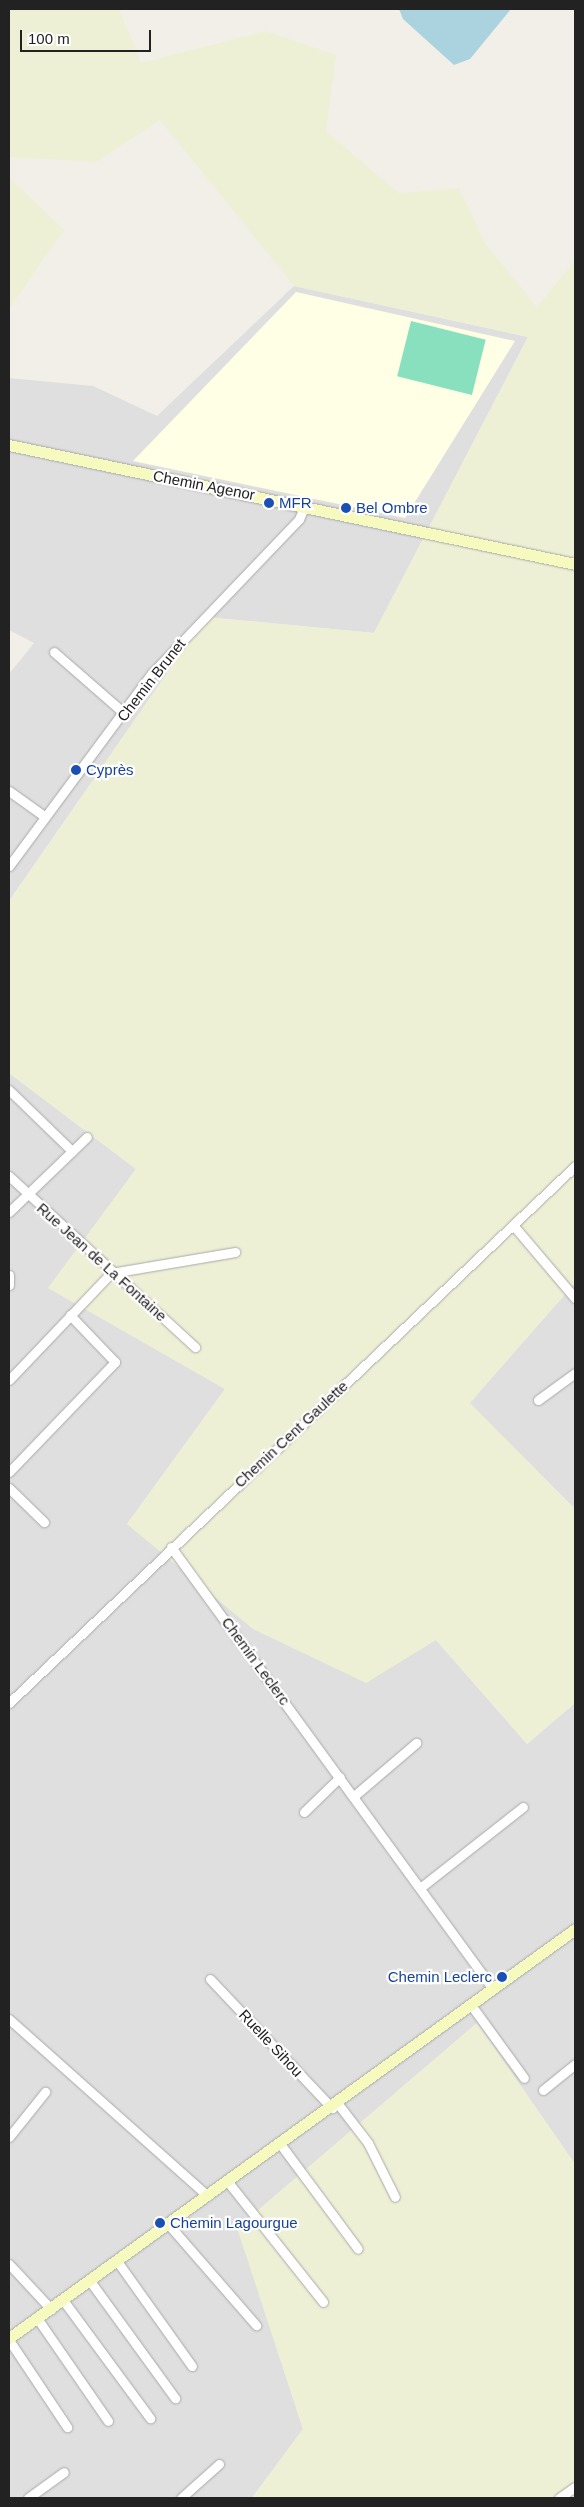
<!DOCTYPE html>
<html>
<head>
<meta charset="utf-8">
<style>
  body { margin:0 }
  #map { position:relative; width:584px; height:2507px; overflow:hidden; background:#f2efe9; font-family:Helvetica,sans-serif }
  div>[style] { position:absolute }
  .residential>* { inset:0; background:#e0dfdf }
  .education>* { inset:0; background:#ffffe5 }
  .farmland>* { inset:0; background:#eef0d5 }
  .pitch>* { inset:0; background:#88e0be; transform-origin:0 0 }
  .water>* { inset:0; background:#aad3df }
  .roads { filter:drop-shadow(0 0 1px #a9a9a9) drop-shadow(0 0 1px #a9a9a9) }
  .street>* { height:9px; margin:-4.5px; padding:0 4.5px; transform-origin:4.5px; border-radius:4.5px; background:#fff }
  .secondary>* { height:11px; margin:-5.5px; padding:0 5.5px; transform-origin:5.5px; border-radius:5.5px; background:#f7fabf }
  .dots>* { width:14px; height:14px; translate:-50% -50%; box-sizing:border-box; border:2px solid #fff; border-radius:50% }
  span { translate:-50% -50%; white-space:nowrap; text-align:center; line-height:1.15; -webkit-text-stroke:4.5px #fff; paint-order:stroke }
  .street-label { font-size:15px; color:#222 }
  .transit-label { font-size:15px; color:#164399 }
  .left { translate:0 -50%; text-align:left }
  .right { translate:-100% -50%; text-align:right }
  .frame { position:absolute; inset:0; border:10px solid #222; pointer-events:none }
  .scale { position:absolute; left:20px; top:30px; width:131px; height:22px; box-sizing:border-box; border:2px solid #222; border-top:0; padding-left:6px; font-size:15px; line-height:18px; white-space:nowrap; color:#222; -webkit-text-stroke:4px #fff; paint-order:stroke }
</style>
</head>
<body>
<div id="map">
  <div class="residential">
    <div style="clip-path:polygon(294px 286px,528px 337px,374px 633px,206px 617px,9px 901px,9px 674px,34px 643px,9px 630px,9px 378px,93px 386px,157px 416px)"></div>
    <div style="clip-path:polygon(9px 1073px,136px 1169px,49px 1288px,225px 1389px,127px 1524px,436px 1640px,527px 1744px,575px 1703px,575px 2164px,477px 2023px,238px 2228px,303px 2429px,252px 2498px,9px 2498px)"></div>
    <div style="clip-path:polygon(575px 1283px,575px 1509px,469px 1403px)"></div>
  </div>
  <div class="education">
    <div style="clip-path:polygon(296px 292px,515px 341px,405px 518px,133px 461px)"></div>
  </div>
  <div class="farmland">
    <div style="clip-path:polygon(9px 9px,119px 9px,141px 63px,266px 31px,336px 55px,326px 131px,399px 193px,459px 188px,485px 243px,537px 307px,575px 260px,575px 1283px,470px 1403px,575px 1509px,575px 1703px,527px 1744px,436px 1640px,366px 1683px,253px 1629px,127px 1524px,225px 1389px,48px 1288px,136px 1169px,9px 1073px,9px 902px,206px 617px,374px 633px,528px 337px,294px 286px,160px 120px,96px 162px,9px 157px)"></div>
    <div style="clip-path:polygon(9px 177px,64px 230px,9px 309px)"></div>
    <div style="clip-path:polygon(477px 2023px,575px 2164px,575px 2498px,252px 2498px,303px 2429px,237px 2228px)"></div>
  </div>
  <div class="pitch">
    <div style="left:411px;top:321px;width:77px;height:57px;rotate:14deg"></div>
  </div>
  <div class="water">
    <div style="clip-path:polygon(399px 9px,511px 9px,470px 59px,454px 65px,403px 19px)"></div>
  </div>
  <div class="roads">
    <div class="street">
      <div style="left:54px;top:652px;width:94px;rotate:41.1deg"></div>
      <div style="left:9px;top:791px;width:43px;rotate:35.5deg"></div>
      <div style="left:9px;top:866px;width:240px;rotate:-53.5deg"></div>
      <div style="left:152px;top:673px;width:213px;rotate:-46.3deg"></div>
      <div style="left:299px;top:519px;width:15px;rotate:-67deg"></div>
      <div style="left:9px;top:1090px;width:88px;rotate:44.1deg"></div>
      <div style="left:9px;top:1176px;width:253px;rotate:42.6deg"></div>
      <div style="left:9px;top:1212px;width:108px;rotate:-43.9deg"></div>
      <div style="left:513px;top:1225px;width:96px;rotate:49.7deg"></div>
      <div style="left:9px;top:1275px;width:10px;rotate:90deg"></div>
      <div style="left:9px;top:1380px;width:148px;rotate:-46.4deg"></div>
      <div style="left:111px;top:1273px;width:126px;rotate:-9.6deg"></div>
      <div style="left:538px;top:1400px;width:46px;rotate:-36.1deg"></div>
      <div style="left:9px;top:1472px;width:153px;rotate:-46.1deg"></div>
      <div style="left:115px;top:1362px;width:65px;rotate:-133.8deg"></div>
      <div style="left:9px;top:1488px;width:49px;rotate:44.2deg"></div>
      <div style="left:171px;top:1547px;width:547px;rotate:53.93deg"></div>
      <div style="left:9px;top:1703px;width:780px;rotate:-43.49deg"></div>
      <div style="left:354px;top:1796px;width:82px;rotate:-40.5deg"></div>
      <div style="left:304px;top:1812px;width:50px;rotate:-44.2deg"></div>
      <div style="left:420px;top:1888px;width:131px;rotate:-38.2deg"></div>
      <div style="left:210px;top:1979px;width:178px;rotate:46.6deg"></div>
      <div style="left:471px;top:2005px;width:90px;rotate:54deg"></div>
      <div style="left:9px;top:2019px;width:266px;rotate:41.7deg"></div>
      <div style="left:543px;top:2090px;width:41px;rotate:-39.1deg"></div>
      <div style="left:338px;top:2104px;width:49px;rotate:52.4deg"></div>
      <div style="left:368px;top:2143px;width:60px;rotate:63.4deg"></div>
      <div style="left:9px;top:2137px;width:58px;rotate:-51.3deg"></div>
      <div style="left:281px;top:2145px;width:129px;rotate:53.5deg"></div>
      <div style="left:228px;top:2182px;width:153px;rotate:51.6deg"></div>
      <div style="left:169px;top:2225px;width:133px;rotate:49deg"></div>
      <div style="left:117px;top:2261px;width:129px;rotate:54.5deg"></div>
      <div style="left:9px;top:2264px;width:62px;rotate:47deg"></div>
      <div style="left:90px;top:2281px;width:145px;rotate:54deg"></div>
      <div style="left:63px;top:2300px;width:147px;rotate:53.6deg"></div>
      <div style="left:37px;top:2318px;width:125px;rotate:55.4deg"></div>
      <div style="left:9px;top:2340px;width:105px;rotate:56.3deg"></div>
      <div style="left:28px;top:2498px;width:44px;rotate:-35.8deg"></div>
      <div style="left:181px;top:2498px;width:51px;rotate:-41.8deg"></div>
      <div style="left:559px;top:2498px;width:19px;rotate:-35deg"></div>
    </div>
    <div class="secondary">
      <div style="left:9px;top:445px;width:578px;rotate:11.87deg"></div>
      <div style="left:9px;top:2338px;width:698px;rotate:-35.85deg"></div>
    </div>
  </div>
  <div class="dots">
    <div style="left:269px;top:503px;background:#1a4fb4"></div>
    <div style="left:346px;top:508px;background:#1a4fb4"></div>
    <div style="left:76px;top:770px;background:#1a4fb4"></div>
    <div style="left:502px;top:1977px;background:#1a4fb4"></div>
    <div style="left:160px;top:2223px;background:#1a4fb4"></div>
  </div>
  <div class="street-label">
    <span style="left:204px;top:485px;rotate:11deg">Chemin Agenor</span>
    <span style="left:151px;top:680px;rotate:-52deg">Chemin Brunet</span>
    <span style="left:102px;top:1262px;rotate:42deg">Rue Jean de La Fontaine</span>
    <span style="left:291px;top:1434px;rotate:-43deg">Chemin Cent Gaulette</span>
    <span style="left:256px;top:1661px;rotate:54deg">Chemin Leclerc</span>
    <span style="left:271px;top:2043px;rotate:47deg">Ruelle Sihou</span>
  </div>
  <div class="transit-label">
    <span class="left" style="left:279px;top:503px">MFR</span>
    <span class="left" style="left:356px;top:508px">Bel Ombre</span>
    <span class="left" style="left:86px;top:770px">Cyprès</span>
    <span class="right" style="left:492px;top:1977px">Chemin Leclerc</span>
    <span class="left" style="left:170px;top:2223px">Chemin Lagourgue</span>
  </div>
  <div class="frame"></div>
  <div class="scale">100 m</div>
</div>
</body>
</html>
